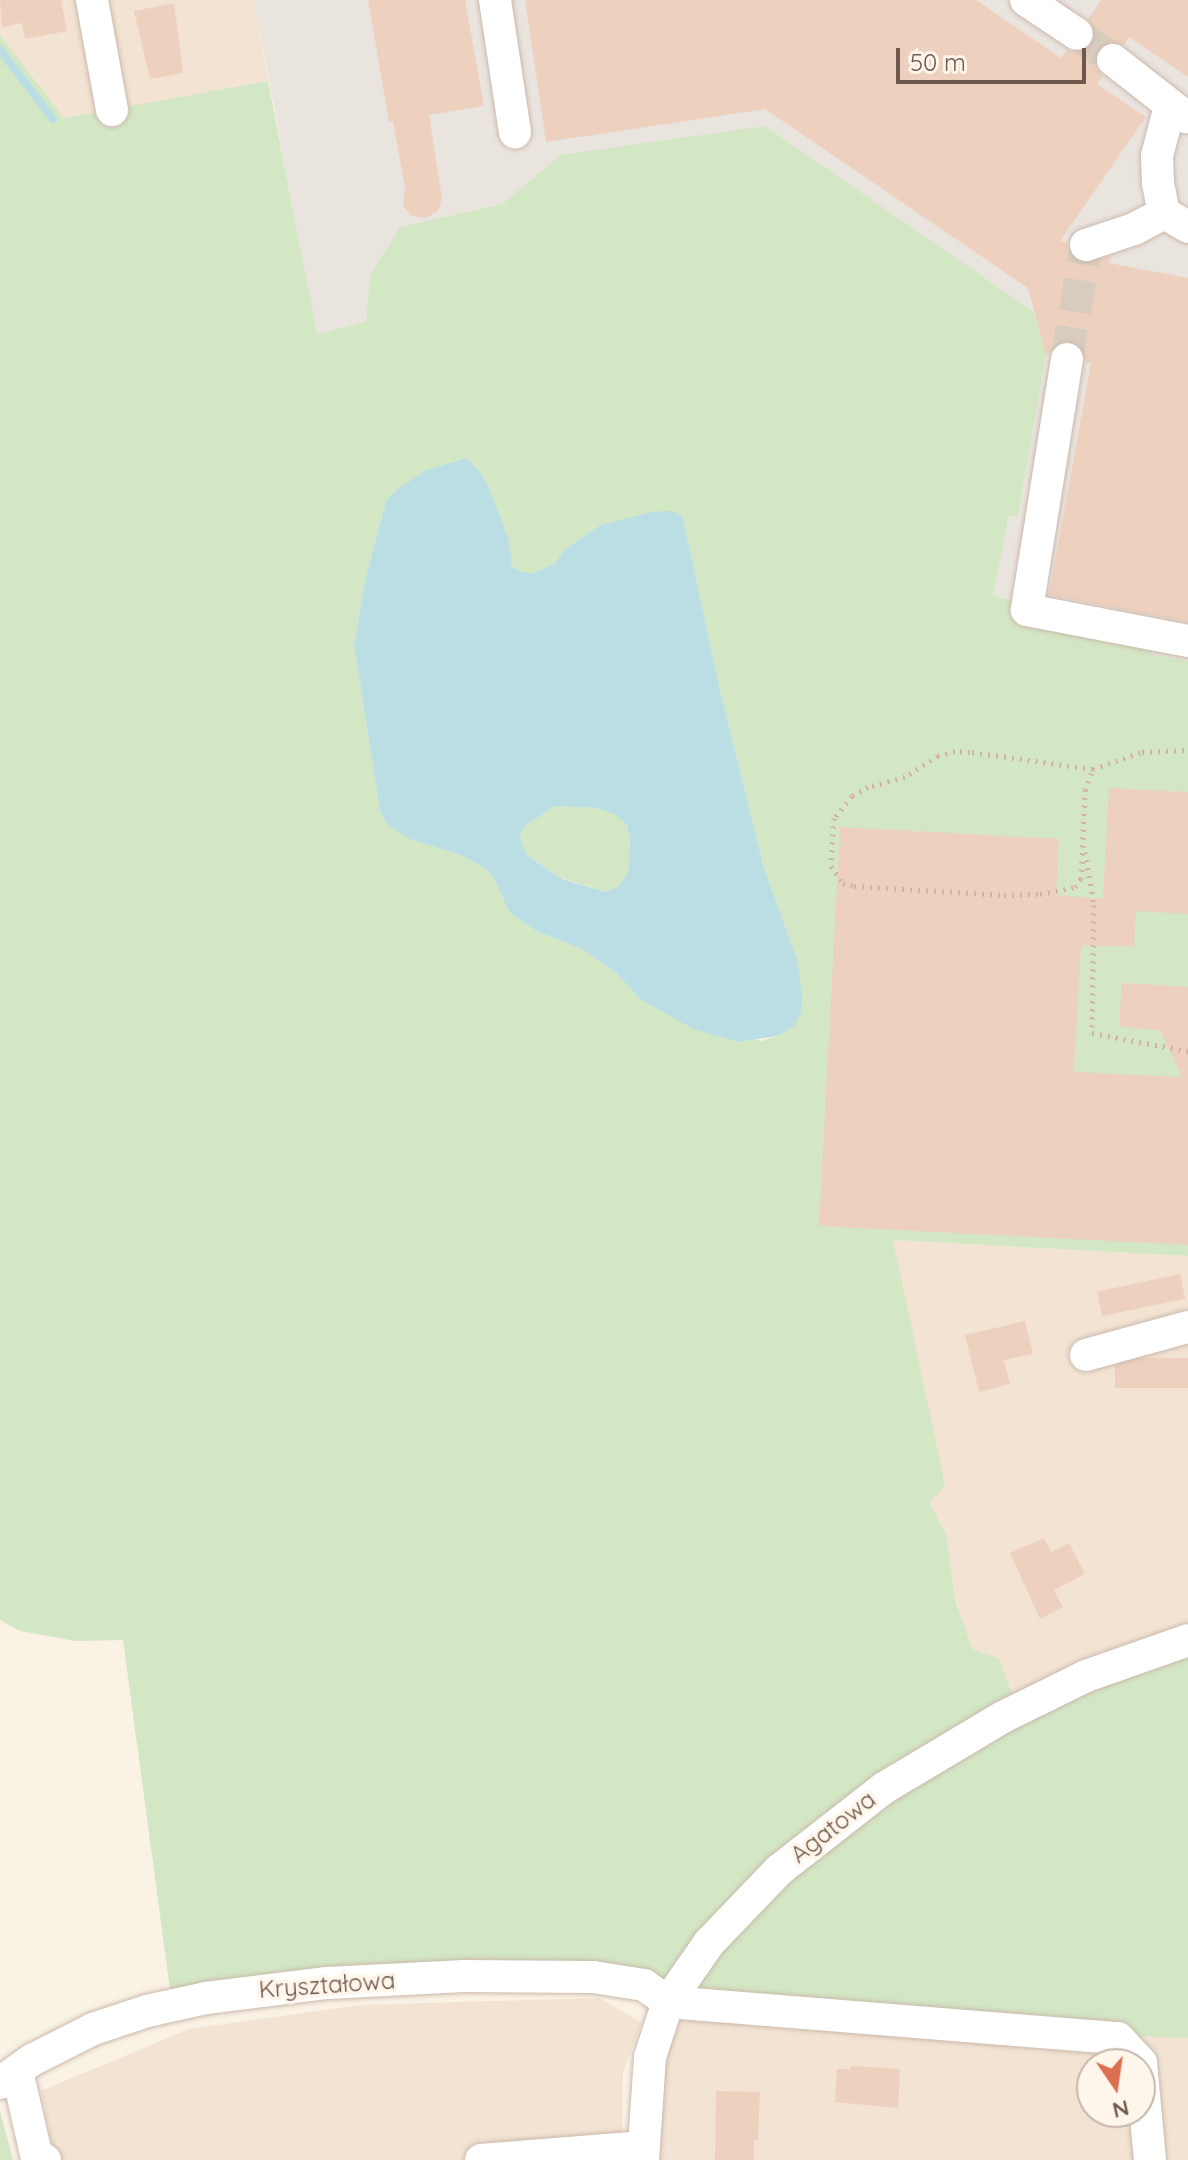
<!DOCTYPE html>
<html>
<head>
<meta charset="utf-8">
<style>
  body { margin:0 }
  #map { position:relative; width:1188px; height:2160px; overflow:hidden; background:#faf2e5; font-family:Quicksand,sans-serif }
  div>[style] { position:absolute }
  .residential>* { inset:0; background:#f2e3d3 }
  .industrial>* { inset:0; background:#eae4df }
  .green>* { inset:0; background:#d3e7c4 }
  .water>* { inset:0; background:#badee3 }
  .stream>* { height:8px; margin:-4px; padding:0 4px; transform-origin:4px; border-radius:4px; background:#badee3 }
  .building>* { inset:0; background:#eed0be; transform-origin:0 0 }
  .minor-tunnel>* { height:32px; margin-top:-16px; transform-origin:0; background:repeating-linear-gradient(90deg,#d8ccbf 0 32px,transparent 0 48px) }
  .path>* { height:5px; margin-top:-2.5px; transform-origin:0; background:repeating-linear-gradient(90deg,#d3b4a1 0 2px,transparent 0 8px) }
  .roads { filter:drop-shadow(0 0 2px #cbb9ac) drop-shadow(0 0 2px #cbb9ac) }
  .minor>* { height:32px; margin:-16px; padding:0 16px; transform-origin:16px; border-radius:16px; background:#fff }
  span { translate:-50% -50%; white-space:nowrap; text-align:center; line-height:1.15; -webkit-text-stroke:7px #fef6ea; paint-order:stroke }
  .street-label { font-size:24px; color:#71584c }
  .north { position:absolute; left:1076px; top:2048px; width:80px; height:80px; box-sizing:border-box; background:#fef6ea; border:2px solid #c6b7ab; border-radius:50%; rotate:167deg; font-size:22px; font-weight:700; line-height:32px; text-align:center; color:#71584c }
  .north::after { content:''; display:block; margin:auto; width:28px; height:36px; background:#dc6e52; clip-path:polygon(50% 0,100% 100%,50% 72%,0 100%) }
  .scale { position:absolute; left:896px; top:48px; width:190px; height:36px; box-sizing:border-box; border:4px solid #71584c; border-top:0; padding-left:10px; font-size:24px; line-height:28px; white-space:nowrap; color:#71584c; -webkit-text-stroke:6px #fef6ea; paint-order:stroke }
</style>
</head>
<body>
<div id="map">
  <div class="residential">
    <div style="clip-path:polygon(0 0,254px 0,268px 81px,64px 119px,0 35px)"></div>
    <div style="clip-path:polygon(892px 1240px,1188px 1256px,1188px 1640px,1017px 1710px,973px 1651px,955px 1601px,947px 1536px,930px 1503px)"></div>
    <div style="clip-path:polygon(599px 1998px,642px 2023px,623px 2072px,622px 2160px,43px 2160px,53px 2152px,41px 2091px,189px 2029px,360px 2005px)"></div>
    <div style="clip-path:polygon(evenodd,668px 2002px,1102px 2035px,1188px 2038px,1188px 2160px,643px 2160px,668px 2002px,1092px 2064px,1140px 2064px,1140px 2112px,1092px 2112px,1092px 2064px)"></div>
  </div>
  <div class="industrial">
    <div style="clip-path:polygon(254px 0,1188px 0,1188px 661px,1153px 655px,1008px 616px,993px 597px,1009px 516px,1018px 517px,1046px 356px,1034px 312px,560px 155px,502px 204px,400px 227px,370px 275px,367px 321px,316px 334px)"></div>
  </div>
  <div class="green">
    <div style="clip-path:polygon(evenodd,0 35px,64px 118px,268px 81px,317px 334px,366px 321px,370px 275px,400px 227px,502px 204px,560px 155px,765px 126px,1034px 312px,1046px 356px,1018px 517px,1009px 516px,993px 596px,1011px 600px,1009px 616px,1147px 640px,1153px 655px,1188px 661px,1188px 1256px,893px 1240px,945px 1485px,930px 1503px,947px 1536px,955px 1601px,973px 1650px,999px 1658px,1017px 1709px,1188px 1640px,1188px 2038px,1102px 2035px,621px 1980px,172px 2004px,123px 1640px,76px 1641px,20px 1631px,0 1620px,0 35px,466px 458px,479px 470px,490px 490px,509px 540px,512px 566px,522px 572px,533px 573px,554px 564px,564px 550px,600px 525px,683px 517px,718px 681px,764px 868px,797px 959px,794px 1026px,778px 1036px,761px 1041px,640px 999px,616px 973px,582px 949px,536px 931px,509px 912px,494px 878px,484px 868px,463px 856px,408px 838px,386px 823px,380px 811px,354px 645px,366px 576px,386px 501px,396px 490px,426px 470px,466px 458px)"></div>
    <div style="clip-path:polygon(555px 806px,597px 808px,615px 813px,626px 824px,630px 837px,628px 872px,619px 886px,606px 892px,561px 878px,527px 855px,520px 837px,525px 826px)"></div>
    <div style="clip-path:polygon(0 2110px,3px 2122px,13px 2160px,0 2160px)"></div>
  </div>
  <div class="water">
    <div style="clip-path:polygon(evenodd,466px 458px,479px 470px,490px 490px,509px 540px,512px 566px,522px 572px,533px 573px,554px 564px,564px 550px,600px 525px,651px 512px,674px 511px,683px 517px,718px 681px,764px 868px,797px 959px,802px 994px,801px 1013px,794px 1026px,778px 1036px,738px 1042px,693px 1029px,640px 999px,616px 973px,582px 949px,536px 931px,509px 912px,494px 878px,484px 868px,463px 856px,407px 838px,386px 823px,380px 811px,354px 645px,366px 576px,386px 501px,396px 490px,426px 470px,466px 458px,555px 806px,597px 808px,615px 814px,626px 824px,630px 837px,628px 872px,619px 886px,606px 892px,562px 879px,527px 855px,520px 837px,525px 826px,555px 806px)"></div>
  </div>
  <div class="stream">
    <div style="left:0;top:50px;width:87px;rotate:52.5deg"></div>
  </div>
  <div class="building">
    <div style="clip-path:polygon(0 0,61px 0,67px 31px,25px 39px,22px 23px,2px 27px)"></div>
    <div style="clip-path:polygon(368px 0,465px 0,484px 106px,429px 115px,442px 198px,438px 211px,426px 218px,412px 216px,403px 206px,405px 188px,393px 121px,389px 122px)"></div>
    <div style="clip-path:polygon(525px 0,976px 0,1061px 58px,1067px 50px,1077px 53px,1092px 45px,1096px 34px,1088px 19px,1101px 0,1188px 0,1188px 77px,1129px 37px,1124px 45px,1107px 42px,1098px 49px,1095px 66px,1102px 76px,1097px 84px,1146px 117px,1060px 241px,1067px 242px,1068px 252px,1081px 263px,1111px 257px,1109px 263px,1188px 278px,1188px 622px,1049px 595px,1091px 363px,1086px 363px,1080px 345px,1071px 340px,1060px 342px,1046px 356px,1028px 288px,765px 109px,546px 142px)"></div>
    <div style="clip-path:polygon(174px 3px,183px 73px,150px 79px,134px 11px)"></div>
    <div style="clip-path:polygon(1109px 788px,1188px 792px,1188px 914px,1136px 911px,1134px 947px,1081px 945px,1074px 1072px,1182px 1077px,1160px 1030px,1120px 1027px,1120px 1009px,1122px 983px,1188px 987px,1188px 1245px,819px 1226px,840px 827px,1059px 839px,1056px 895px,1103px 899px)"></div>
    <div style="left:1180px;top:1274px;width:25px;height:85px;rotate:78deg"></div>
    <div style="clip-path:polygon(1025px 1321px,1033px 1354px,1004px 1360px,1010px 1384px,979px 1392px,965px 1335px)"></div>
    <div style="left:1188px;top:1358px;width:30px;height:73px;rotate:90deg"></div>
    <div style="clip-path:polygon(1044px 1538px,1051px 1552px,1069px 1543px,1085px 1574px,1054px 1590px,1063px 1607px,1040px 1619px,1010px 1553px)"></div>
    <div style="clip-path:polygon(851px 2066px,900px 2069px,898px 2108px,835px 2102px,837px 2069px,851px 2069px)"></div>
    <div style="clip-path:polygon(716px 2091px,760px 2092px,758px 2140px,754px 2140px,754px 2160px,715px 2160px)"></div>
  </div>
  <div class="minor-tunnel">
    <div style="left:1077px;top:34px;width:44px;rotate:35.8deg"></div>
    <div style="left:1067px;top:359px;width:116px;rotate:-80.5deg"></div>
  </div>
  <div class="path">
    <div style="left:1093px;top:769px;width:124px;rotate:-172.1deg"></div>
    <div style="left:970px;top:752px;width:15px;rotate:-176deg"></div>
    <div style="left:955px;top:751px;width:18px;rotate:164deg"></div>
    <div style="left:938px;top:756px;width:39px;rotate:148deg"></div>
    <div style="left:905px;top:777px;width:38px;rotate:165deg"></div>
    <div style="left:868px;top:787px;width:18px;rotate:151deg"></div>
    <div style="left:852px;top:796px;width:28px;rotate:129deg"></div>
    <div style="left:834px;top:818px;width:48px;rotate:93.6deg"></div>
    <div style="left:831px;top:866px;width:21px;rotate:55deg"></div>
    <div style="left:843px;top:883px;width:11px;rotate:15deg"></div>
    <div style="left:854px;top:886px;width:150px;rotate:3.4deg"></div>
    <div style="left:1004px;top:895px;width:36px;rotate:-2deg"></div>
    <div style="left:1040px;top:894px;width:36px;rotate:-11deg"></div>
    <div style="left:1075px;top:887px;width:10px;rotate:-53deg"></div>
    <div style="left:1081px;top:879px;width:89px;rotate:-87.4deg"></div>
    <div style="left:1085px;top:790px;width:22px;rotate:-69deg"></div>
    <div style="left:1093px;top:769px;width:52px;rotate:-19.1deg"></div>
    <div style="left:1142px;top:752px;width:46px;rotate:-2.5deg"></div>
    <div style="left:1085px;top:852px;width:54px;rotate:80.4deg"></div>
    <div style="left:1094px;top:905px;width:128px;rotate:90.9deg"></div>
    <div style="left:1092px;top:1033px;width:98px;rotate:10.6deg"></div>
  </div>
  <div class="roads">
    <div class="minor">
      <div style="left:92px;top:0;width:112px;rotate:79.7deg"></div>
      <div style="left:495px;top:0;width:134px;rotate:81.4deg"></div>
      <div style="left:1026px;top:0;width:61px;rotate:33.7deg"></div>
      <div style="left:1113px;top:60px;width:93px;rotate:38deg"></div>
      <div style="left:1170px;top:106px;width:52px;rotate:104.6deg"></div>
      <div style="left:1157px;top:156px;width:27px;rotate:88deg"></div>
      <div style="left:1158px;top:183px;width:31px;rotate:79deg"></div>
      <div style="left:1164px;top:213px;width:28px;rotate:30deg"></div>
      <div style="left:1086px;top:245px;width:51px;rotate:-18.4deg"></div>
      <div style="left:1134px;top:229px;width:34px;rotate:-28deg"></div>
      <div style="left:1067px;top:359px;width:254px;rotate:99.1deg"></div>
      <div style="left:1027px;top:610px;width:164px;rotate:10.9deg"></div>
      <div style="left:1086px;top:1355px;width:106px;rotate:-15.4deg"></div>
      <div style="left:17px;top:2071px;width:85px;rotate:77.1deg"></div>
      <div style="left:36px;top:2154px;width:11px;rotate:34deg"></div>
      <div style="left:0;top:2083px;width:39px;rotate:-36deg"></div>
      <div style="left:32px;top:2060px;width:68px;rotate:-26.9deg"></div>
      <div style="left:93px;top:2029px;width:57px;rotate:-18.4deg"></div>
      <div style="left:147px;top:2011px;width:60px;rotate:-12.4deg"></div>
      <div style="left:206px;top:1998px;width:122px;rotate:-7.1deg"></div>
      <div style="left:327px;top:1983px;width:137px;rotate:-2.9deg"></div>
      <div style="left:464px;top:1976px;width:129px;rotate:0.4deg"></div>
      <div style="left:593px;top:1977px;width:52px;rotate:8.9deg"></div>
      <div style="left:644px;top:1985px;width:29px;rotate:35deg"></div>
      <div style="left:668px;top:2002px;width:451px;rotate:4.6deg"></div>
      <div style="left:1118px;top:2038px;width:34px;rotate:47deg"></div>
      <div style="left:1141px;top:2063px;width:97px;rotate:84.7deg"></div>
      <div style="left:481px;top:2160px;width:163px;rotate:-4.6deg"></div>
      <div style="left:643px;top:2160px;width:103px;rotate:-86.1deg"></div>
      <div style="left:650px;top:2057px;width:58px;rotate:-71.9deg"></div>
      <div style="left:668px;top:2002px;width:72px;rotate:-55.2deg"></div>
      <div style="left:709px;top:1943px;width:101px;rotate:-46.2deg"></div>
      <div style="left:779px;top:1870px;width:133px;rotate:-38deg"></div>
      <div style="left:884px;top:1788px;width:139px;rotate:-30.8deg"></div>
      <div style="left:1003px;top:1717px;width:93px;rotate:-26.3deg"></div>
      <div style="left:1086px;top:1676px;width:108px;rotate:-19.4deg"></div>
    </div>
  </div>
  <div class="street-label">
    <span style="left:833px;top:1827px;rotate:-38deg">Agatowa</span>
    <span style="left:327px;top:1985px;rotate:-4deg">Kryształowa</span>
  </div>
  <div class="north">N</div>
  <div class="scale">50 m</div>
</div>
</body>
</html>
